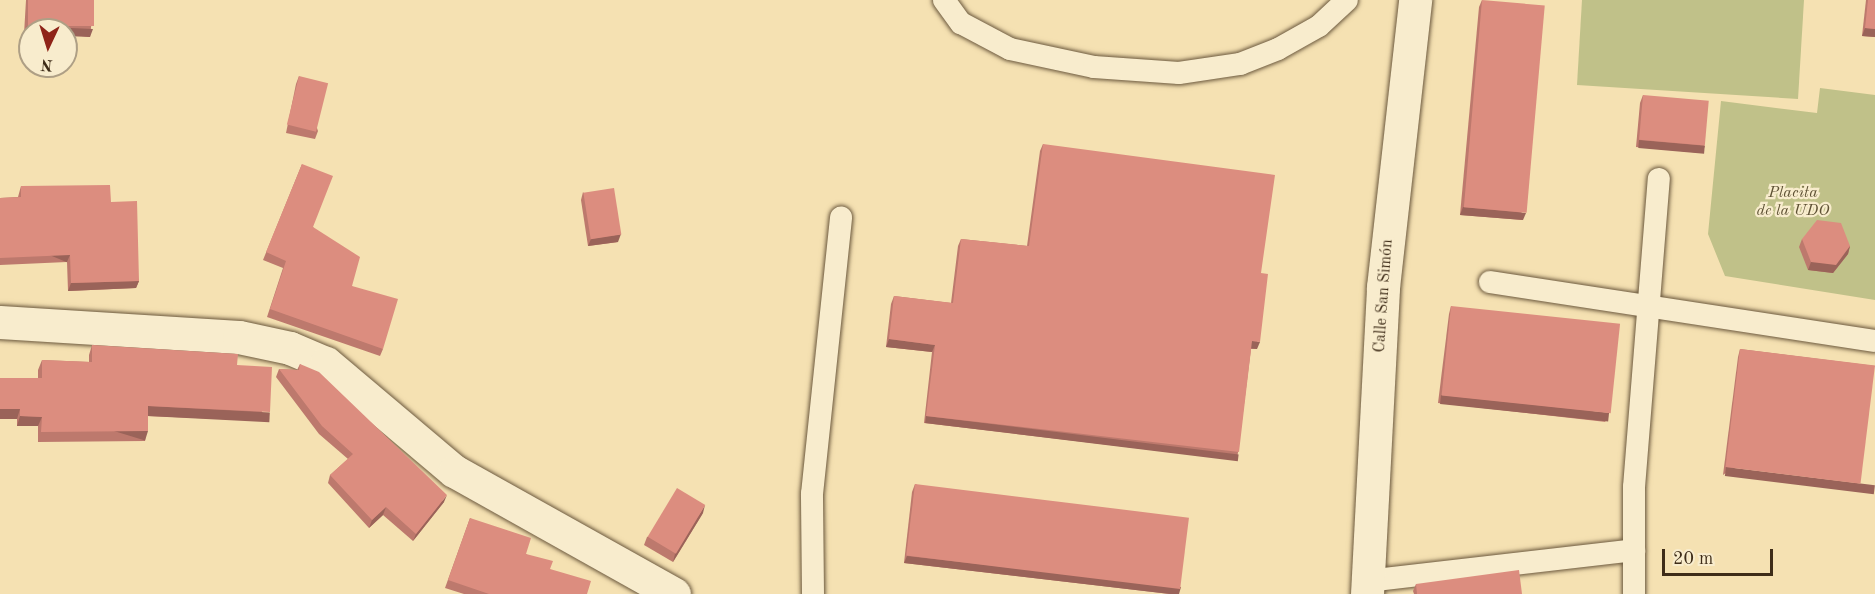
<!DOCTYPE html>
<html>
<head>
<meta charset="utf-8">
<style>
  body { margin:0 }
  #map { position:relative; width:1875px; height:594px; overflow:hidden; background:#f5e1b2; font-family:"Old Standard TT",serif }
  div>[style] { position:absolute }
  .green>* { inset:0; background:#c0c189 }
  .roads { filter:drop-shadow(0 0 2px #6c593e) drop-shadow(0 0 2px #6c593e) }
  .lane>* { height:22px; margin:-11px; padding:0 11px; transform-origin:11px; border-radius:11px; background:#f8eccd }
  .street>* { height:33px; margin:-16.5px; padding:0 16.5px; transform-origin:16.5px; border-radius:16.5px; background:#f8eccd }
  .wall>* { inset:0; background:#bd796d }
  .shaded-wall>* { inset:0; background:#9a6359; transform-origin:0 0 }
  .building>* { inset:0; background:#dc8d7f; transform-origin:0 0 }
  span { translate:-50% -50%; white-space:nowrap; text-align:center; line-height:1.15; -webkit-text-stroke:4.5px #f8eccd; paint-order:stroke }
  .park-label { font-size:16px; color:#5e5134; font-style:italic }
  .street-label { font-size:16px; color:#3e2c18 }
  .north { position:absolute; left:18px; top:18px; width:60px; height:60px; box-sizing:border-box; background:#f8eccd; border:2px solid #ae9f85; border-radius:50%; rotate:184deg; font-size:16px; font-weight:700; line-height:24px; text-align:center; color:#3e2c18 }
  .north::after { content:''; display:block; margin:auto; width:21px; height:27px; background:#8f2418; clip-path:polygon(50% 0,100% 100%,50% 72%,0 100%) }
  .scale { position:absolute; left:1662px; top:549px; width:111px; height:27px; box-sizing:border-box; border:3px solid #3e2c18; border-top:0; padding-left:8px; font-size:18px; line-height:21px; white-space:nowrap; color:#3e2c18; -webkit-text-stroke:4px #f8eccd; paint-order:stroke }
</style>
</head>
<body>
<div id="map">
  <div class="green">
    <div style="clip-path:polygon(1582px 0,1804px 0,1798px 99px,1577px 85px)"></div>
    <div style="clip-path:polygon(1820px 88px,1875px 95px,1875px 300px,1725px 276px,1708px 234px,1721px 101px,1817px 113px)"></div>
  </div>
  <div class="roads">
    <div class="lane">
      <div style="left:944px;top:0;width:29px;rotate:54deg"></div>
      <div style="left:961px;top:23px;width:55px;rotate:28deg"></div>
      <div style="left:1010px;top:49px;width:86px;rotate:12.1deg"></div>
      <div style="left:1094px;top:67px;width:85px;rotate:4deg"></div>
      <div style="left:1179px;top:73px;width:62px;rotate:-8.4deg"></div>
      <div style="left:1240px;top:64px;width:41px;rotate:-21.5deg"></div>
      <div style="left:1278px;top:49px;width:47px;rotate:-29.3deg"></div>
      <div style="left:1319px;top:26px;width:38px;rotate:-43deg"></div>
      <div style="left:1490px;top:282px;width:389px;rotate:8.7deg"></div>
      <div style="left:1367px;top:581px;width:269px;rotate:-6.6deg"></div>
      <div style="left:813px;top:594px;width:100px;rotate:-90.6deg"></div>
      <div style="left:812px;top:494px;width:278px;rotate:-84deg"></div>
      <div style="left:1634px;top:594px;width:107px;rotate:-90deg"></div>
      <div style="left:1634px;top:487px;width:309px;rotate:-85.4deg"></div>
    </div>
    <div class="street">
      <div style="left:0;top:322px;width:239px;rotate:3.6deg"></div>
      <div style="left:239px;top:337px;width:52px;rotate:12.2deg"></div>
      <div style="left:290px;top:348px;width:39px;rotate:23deg"></div>
      <div style="left:326px;top:363px;width:167px;rotate:40.2deg"></div>
      <div style="left:454px;top:471px;width:252px;rotate:29.2deg"></div>
      <div style="left:1367px;top:594px;width:307px;rotate:-87deg"></div>
      <div style="left:1383px;top:287px;width:289px;rotate:-83.6deg"></div>
    </div>
  </div>
  <div class="wall">
    <div style="clip-path:polygon(26px 0,94px 0,90px 37px,30px 30px,30px 34px,24px 34px)"></div>
    <div style="clip-path:polygon(1482px 0,1523px 220px,1460px 215px,1479px 7px)"></div>
    <div style="clip-path:polygon(1866px 0,1875px 0,1875px 37px,1862px 36px)"></div>
    <div style="clip-path:polygon(299px 76px,318px 131px,315px 139px,286px 133px,296px 84px)"></div>
    <div style="clip-path:polygon(1643px 95px,1705px 146px,1702px 153px,1636px 147px,1640px 103px)"></div>
    <div style="clip-path:polygon(1043px 144px,1261px 273px,1257px 349px,1251px 349px,1237px 460px,924px 423px,932px 352px,886px 347px,891px 304px,894px 296px,951px 303px,958px 246px,961px 239px,1027px 246px,1040px 151px)"></div>
    <div style="clip-path:polygon(302px 164px,313px 227px,352px 286px,383px 349px,380px 356px,267px 317px,283px 268px,263px 260px)"></div>
    <div style="clip-path:polygon(21px 186px,111px 202px,139px 281px,136px 288px,68px 291px,67px 262px,0 265px,0 198px,18px 197px)"></div>
    <div style="clip-path:polygon(583px 192px,618px 242px,588px 246px,581px 200px)"></div>
    <div style="clip-path:polygon(1802px 239px,1850px 246px,1848px 254px,1833px 273px,1808px 270px,1799px 247px)"></div>
    <div style="clip-path:polygon(1451px 306px,1606px 422px,1438px 403px,1449px 314px)"></div>
    <div style="clip-path:polygon(92px 345px,237px 365px,267px 421px,148px 416px,145px 441px,38px 442px,38px 426px,17px 426px,17px 419px,0 419px,0 378px,38px 378px,38px 370px,42px 360px,89px 362px,89px 355px)"></div>
    <div style="clip-path:polygon(1740px 349px,1875px 366px,1723px 475px,1738px 357px)"></div>
    <div style="clip-path:polygon(300px 364px,444px 502px,413px 541px,383px 515px,369px 528px,328px 483px,330px 475px,348px 459px,319px 434px,276px 377px,279px 369px,297px 370px)"></div>
    <div style="clip-path:polygon(915px 484px,1179px 594px,1170px 594px,904px 563px,912px 492px)"></div>
    <div style="clip-path:polygon(703px 513px,673px 562px,644px 545px,647px 537px)"></div>
    <div style="clip-path:polygon(470px 518px,526px 554px,587px 594px,464px 594px,445px 588px)"></div>
    <div style="clip-path:polygon(1416px 584px,1522px 594px,1414px 594px,1413px 591px)"></div>
  </div>
  <div class="shaded-wall">
    <div style="clip-path:polygon(27px 26px,93px 29px,90px 37px,66px 36px,66px 30px,30px 30px,30px 34px,24px 34px)"></div>
    <div style="clip-path:polygon(1865px 28px,1875px 29px,1875px 37px,1862px 36px)"></div>
    <div style="left:1639px;top:140px;width:66px;height:8px;rotate:5deg"></div>
    <div style="clip-path:polygon(1463px 207px,1526px 213px,1523px 220px,1460px 215px)"></div>
    <div style="clip-path:polygon(621px 234px,618px 242px,588px 246px,591px 239px)"></div>
    <div style="clip-path:polygon(1850px 246px,1848px 254px,1833px 273px,1808px 270px,1811px 262px)"></div>
    <div style="left:70px;top:255px;width:8px;height:70px;rotate:113deg"></div>
    <div style="clip-path:polygon(139px 281px,136px 288px,68px 291px,71px 283px)"></div>
    <div style="clip-path:polygon(889px 339px,935px 345px,932px 352px,886px 347px)"></div>
    <div style="clip-path:polygon(1252px 341px,1260px 342px,1257px 349px,1249px 348px)"></div>
    <div style="left:1441px;top:395px;width:169px;height:9px;rotate:6deg"></div>
    <div style="left:148px;top:406px;width:122px;height:10px;rotate:3deg"></div>
    <div style="clip-path:polygon(0 409px,20px 409px,17px 419px,0 419px)"></div>
    <div style="clip-path:polygon(20px 416px,42px 417px,38px 426px,17px 426px)"></div>
    <div style="left:926px;top:416px;width:315px;height:7px;rotate:7deg"></div>
    <div style="left:148px;top:431px;width:10px;height:107px;rotate:107deg"></div>
    <div style="left:1726px;top:467px;width:150px;height:9px;rotate:7deg"></div>
    <div style="clip-path:polygon(447px 495px,444px 502px,413px 541px,416px 534px)"></div>
    <div style="clip-path:polygon(705px 505px,703px 513px,673px 562px,675px 554px)"></div>
    <div style="clip-path:polygon(386px 507px,383px 515px,369px 528px,372px 520px)"></div>
    <div style="clip-path:polygon(907px 556px,1181px 587px,1179px 594px,1170px 594px,904px 563px)"></div>
  </div>
  <div class="building">
    <div style="left:28px;top:0;width:66px;height:26px"></div>
    <div style="left:1482px;top:0;width:63px;height:208px;rotate:5deg"></div>
    <div style="clip-path:polygon(1868px 0,1875px 0,1875px 29px,1865px 28px)"></div>
    <div style="left:299px;top:76px;width:30px;height:50px;rotate:14deg"></div>
    <div style="left:1643px;top:95px;width:66px;height:45px;rotate:5deg"></div>
    <div style="clip-path:polygon(1043px 144px,1275px 175px,1261px 273px,1268px 274px,1260px 342px,1252px 341px,1239px 452px,926px 416px,935px 345px,889px 339px,894px 296px,953px 303px,961px 239px,1029px 246px)"></div>
    <div style="clip-path:polygon(302px 164px,333px 176px,313px 227px,360px 257px,352px 286px,398px 299px,383px 349px,270px 309px,286px 261px,266px 252px)"></div>
    <div style="clip-path:polygon(110px 185px,111px 202px,137px 201px,139px 281px,71px 283px,70px 255px,0 258px,0 198px,21px 197px,21px 186px)"></div>
    <div style="left:614px;top:188px;width:47px;height:31px;rotate:81deg"></div>
    <div style="clip-path:polygon(1817px 220px,1841px 223px,1850px 246px,1836px 265px,1811px 262px,1802px 239px)"></div>
    <div style="left:1451px;top:306px;width:170px;height:90px;rotate:6deg"></div>
    <div style="clip-path:polygon(92px 345px,238px 354px,237px 365px,272px 367px,270px 412px,148px 406px,148px 431px,41px 432px,42px 417px,20px 416px,20px 409px,0 409px,0 378px,42px 378px,42px 360px,92px 362px)"></div>
    <div style="left:1740px;top:349px;width:136px;height:119px;rotate:7deg"></div>
    <div style="clip-path:polygon(300px 364px,319px 372px,447px 495px,416px 534px,386px 507px,372px 520px,330px 475px,353px 454px,322px 426px,279px 369px,299px 370px)"></div>
    <div style="left:915px;top:484px;width:276px;height:72px;rotate:7deg"></div>
    <div style="left:677px;top:488px;width:33px;height:57px;rotate:31deg"></div>
    <div style="clip-path:polygon(470px 518px,531px 538px,526px 554px,553px 561px,550px 569px,591px 581px,587px 594px,489px 594px,448px 580px)"></div>
    <div style="clip-path:polygon(1519px 570px,1522px 594px,1417px 594px,1416px 584px)"></div>
  </div>
  <div class="park-label">
    <span style="left:1793px;top:202px">Placita<br>de la UDO</span>
  </div>
  <div class="street-label">
    <span style="left:1384px;top:296px;rotate:-86deg">Calle San Simón</span>
  </div>
  <div class="north">N</div>
  <div class="scale">20 m</div>
</div>
</body>
</html>
